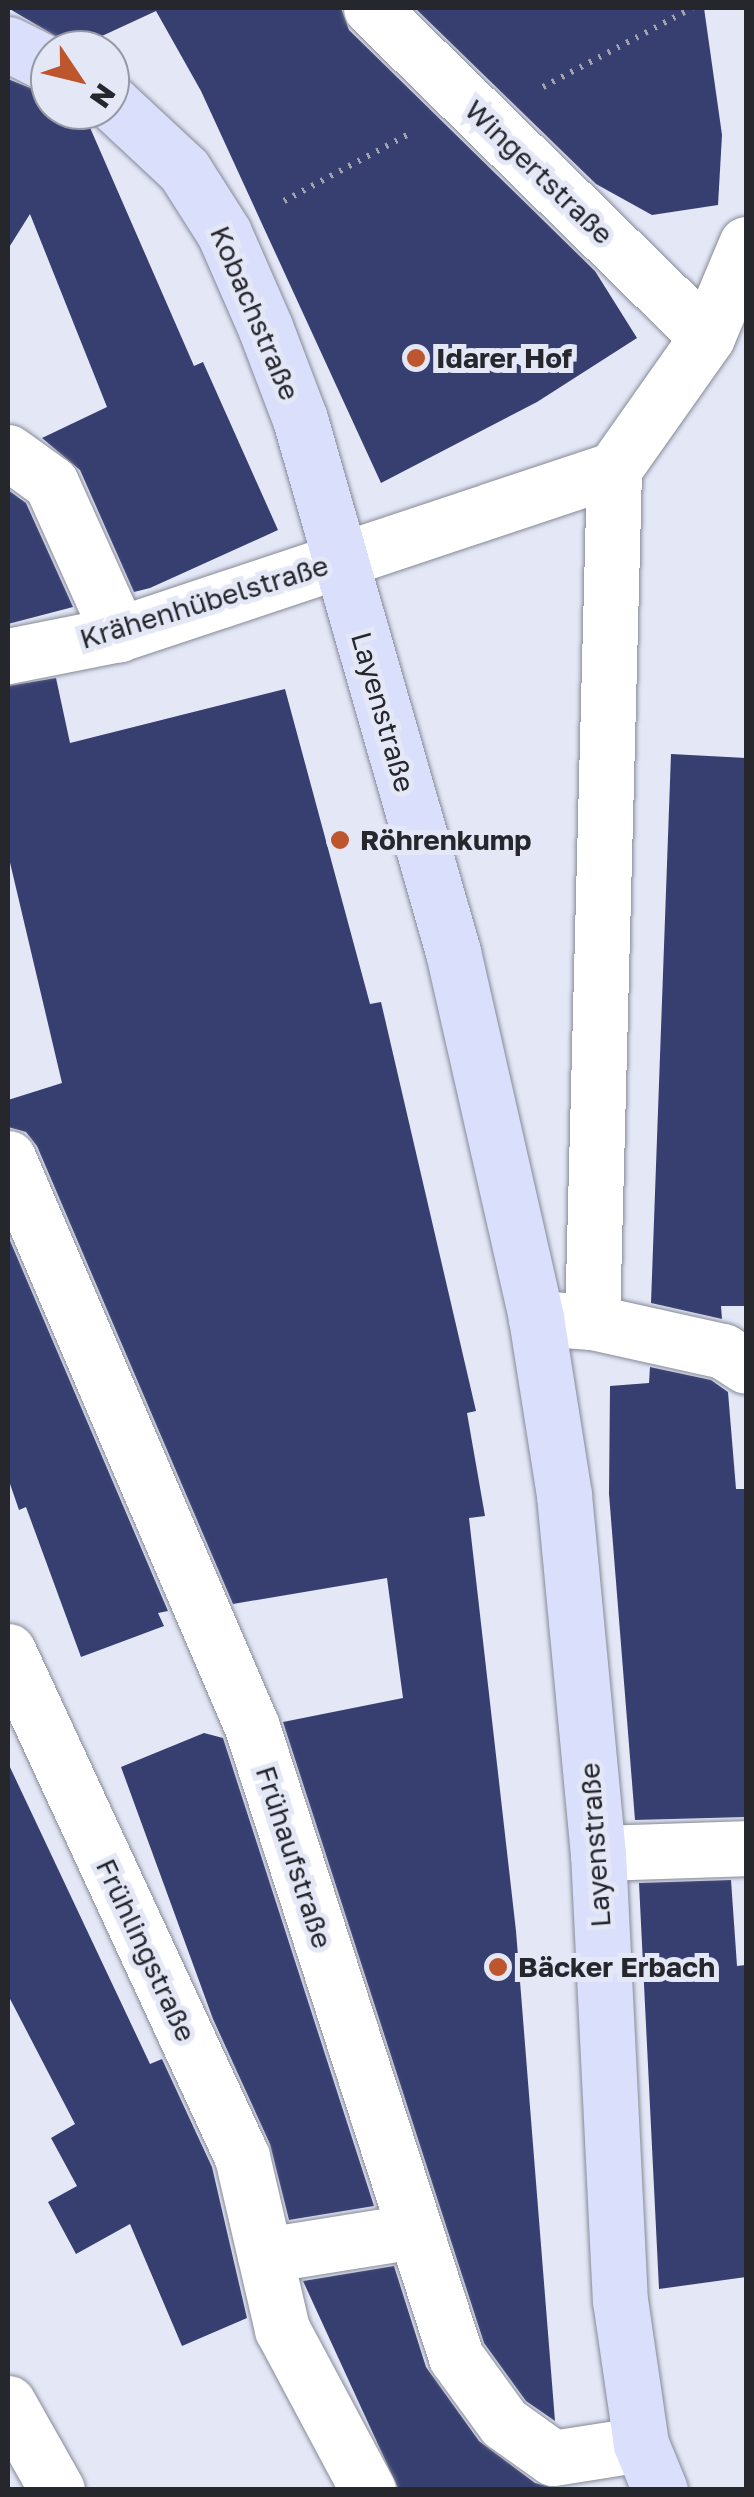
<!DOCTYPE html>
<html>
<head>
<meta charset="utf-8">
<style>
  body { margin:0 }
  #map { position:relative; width:754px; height:2497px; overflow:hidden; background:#e3e7f6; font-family:"Golos Text",sans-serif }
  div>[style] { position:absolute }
  .building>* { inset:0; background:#373f71 }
  .path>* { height:6px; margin-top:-3px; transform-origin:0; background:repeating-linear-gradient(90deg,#a0a3ae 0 2.5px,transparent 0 10.5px) }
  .roads { filter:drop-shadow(0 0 2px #868a97) drop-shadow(0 0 2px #868a97) }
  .street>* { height:55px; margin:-27.5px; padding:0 27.5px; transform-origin:27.5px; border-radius:27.5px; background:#fff }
  .secondary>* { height:55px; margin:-27.5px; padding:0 27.5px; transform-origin:27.5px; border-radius:27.5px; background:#dadffb }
  .dots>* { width:28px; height:28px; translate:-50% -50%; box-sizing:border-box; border:5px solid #e3e7f6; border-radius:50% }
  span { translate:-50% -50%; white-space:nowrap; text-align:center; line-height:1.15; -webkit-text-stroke:10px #e3e7f6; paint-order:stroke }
  .street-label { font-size:28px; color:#25272c }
  .poi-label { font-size:28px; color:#25272c; font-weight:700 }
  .left { translate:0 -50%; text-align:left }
  .frame { position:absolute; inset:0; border:10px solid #25272c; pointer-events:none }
  .north { position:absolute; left:30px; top:30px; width:100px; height:100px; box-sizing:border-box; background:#e3e7f6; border:2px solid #979aa5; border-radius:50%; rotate:125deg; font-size:28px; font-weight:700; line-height:40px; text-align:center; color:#25272c }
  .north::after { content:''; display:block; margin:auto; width:35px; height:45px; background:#bd562d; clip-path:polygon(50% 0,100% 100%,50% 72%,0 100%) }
</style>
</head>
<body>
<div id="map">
  <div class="building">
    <div style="clip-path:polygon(8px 8px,341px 8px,349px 30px,595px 271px,637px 338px,537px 402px,381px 483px,201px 91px,156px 11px,76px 48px)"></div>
    <div style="clip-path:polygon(415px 8px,704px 8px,722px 135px,718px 205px,652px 215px,596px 184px)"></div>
    <div style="clip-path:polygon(8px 79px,50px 96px,50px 110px,80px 110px,88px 123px,194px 366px,203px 362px,278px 530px,150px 588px,134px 592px,80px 470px,42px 438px,107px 407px,30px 214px,8px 249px)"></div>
    <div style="clip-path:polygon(8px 490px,26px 503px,73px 607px,8px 624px)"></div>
    <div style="clip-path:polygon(56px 678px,70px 743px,285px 689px,370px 1004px,381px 1002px,476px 1411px,467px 1413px,485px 1516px,469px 1518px,516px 1931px,555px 2421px,526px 2401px,484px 2343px,283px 1722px,403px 1698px,387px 1578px,233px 1604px,37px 1146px,26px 1132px,8px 1127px,8px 1100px,62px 1083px,8px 854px,8px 686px)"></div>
    <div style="clip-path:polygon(671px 754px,746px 758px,746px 1306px,721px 1306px,722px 1319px,651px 1303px)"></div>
    <div style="clip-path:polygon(8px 1236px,168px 1611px,158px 1613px,164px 1626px,81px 1657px,26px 1507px,19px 1510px,8px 1478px)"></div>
    <div style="clip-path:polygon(650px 1367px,711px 1380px,728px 1392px,736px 1489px,746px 1489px,746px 1817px,635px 1820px,609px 1494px,610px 1386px,649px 1383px)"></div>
    <div style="clip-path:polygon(204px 1733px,223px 1738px,374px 2206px,289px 2220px,270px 2144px,213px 2019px,121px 1767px)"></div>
    <div style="clip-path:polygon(8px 1763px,150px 2064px,162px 2059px,212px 2167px,247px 2318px,182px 2346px,130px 2224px,76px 2254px,48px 2202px,77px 2186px,51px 2138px,75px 2124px,8px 1995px)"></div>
    <div style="clip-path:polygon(731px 1880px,737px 1966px,746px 1965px,746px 2277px,659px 2289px,639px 1883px)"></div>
    <div style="clip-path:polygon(394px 2266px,426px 2367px,479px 2441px,535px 2483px,562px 2490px,399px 2490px,303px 2281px)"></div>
  </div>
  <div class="path">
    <div style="left:543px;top:87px;width:169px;rotate:-27.9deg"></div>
    <div style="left:284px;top:201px;width:142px;rotate:-28.2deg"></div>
  </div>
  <div class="roads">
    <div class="street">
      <div style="left:371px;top:8px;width:470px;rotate:44.4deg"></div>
      <div style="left:8px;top:452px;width:53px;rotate:35.8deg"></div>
      <div style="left:51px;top:483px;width:166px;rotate:65.8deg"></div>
      <div style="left:8px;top:656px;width:113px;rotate:-11.2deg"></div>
      <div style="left:119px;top:634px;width:522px;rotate:-18.43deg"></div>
      <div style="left:8px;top:1158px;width:619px;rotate:66.79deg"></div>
      <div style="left:252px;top:1727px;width:662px;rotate:72.06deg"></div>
      <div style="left:456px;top:2357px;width:82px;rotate:54deg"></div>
      <div style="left:504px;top:2423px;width:60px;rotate:35.5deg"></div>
      <div style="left:553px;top:2458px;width:89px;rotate:-9deg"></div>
      <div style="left:536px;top:1318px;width:56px;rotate:4.1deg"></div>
      <div style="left:592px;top:1322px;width:853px;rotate:-88.52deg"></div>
      <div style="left:614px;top:469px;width:161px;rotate:-54.8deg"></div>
      <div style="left:707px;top:337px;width:101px;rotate:-67.2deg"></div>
      <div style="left:592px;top:1322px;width:134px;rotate:12.5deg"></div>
      <div style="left:723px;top:1351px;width:27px;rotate:33deg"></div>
      <div style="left:8px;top:1651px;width:557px;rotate:65.18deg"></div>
      <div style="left:242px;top:2157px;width:177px;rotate:76.9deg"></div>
      <div style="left:282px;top:2329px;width:183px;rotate:61.9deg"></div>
      <div style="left:598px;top:1853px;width:148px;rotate:-1.9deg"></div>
      <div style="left:265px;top:2255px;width:152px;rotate:-9.1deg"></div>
      <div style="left:8px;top:2403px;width:100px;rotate:60.6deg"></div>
    </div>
    <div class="secondary">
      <div style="left:8px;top:44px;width:47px;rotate:26.6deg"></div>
      <div style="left:110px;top:101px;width:101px;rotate:43deg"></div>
      <div style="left:184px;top:170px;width:75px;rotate:57.6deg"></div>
      <div style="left:224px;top:233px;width:103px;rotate:66.4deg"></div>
      <div style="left:265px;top:327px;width:98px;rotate:69.2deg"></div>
      <div style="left:300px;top:419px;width:555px;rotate:73.98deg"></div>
      <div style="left:453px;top:952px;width:375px;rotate:77.2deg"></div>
      <div style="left:536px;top:1318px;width:179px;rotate:81deg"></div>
      <div style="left:564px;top:1495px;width:360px;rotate:84.6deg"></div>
      <div style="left:598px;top:1853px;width:448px;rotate:87.2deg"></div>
      <div style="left:620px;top:2300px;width:146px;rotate:81.7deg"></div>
      <div style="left:641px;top:2444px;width:50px;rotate:67.6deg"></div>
    </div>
  </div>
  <div class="dots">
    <div style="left:416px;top:358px;background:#bd562d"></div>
    <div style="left:340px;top:840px;background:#bd562d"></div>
    <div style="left:498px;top:1967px;background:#bd562d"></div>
  </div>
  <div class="street-label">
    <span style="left:539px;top:172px;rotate:44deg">Wingertstraße</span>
    <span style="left:255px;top:313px;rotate:67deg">Kobachstraße</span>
    <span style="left:204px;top:602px;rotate:-17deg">Krähenhübelstraße</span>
    <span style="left:383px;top:712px;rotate:74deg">Layenstraße</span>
    <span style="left:595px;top:1845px;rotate:-94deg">Layenstraße</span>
    <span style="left:294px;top:1857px;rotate:72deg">Frühaufstraße</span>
    <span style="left:146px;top:1950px;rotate:65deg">Frühlingstraße</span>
  </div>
  <div class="poi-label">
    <span class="left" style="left:436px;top:358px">Idarer Hof</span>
    <span class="left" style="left:360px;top:840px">Röhrenkump</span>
    <span class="left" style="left:518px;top:1967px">Bäcker Erbach</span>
  </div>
  <div class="frame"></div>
  <div class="north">N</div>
</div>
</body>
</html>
